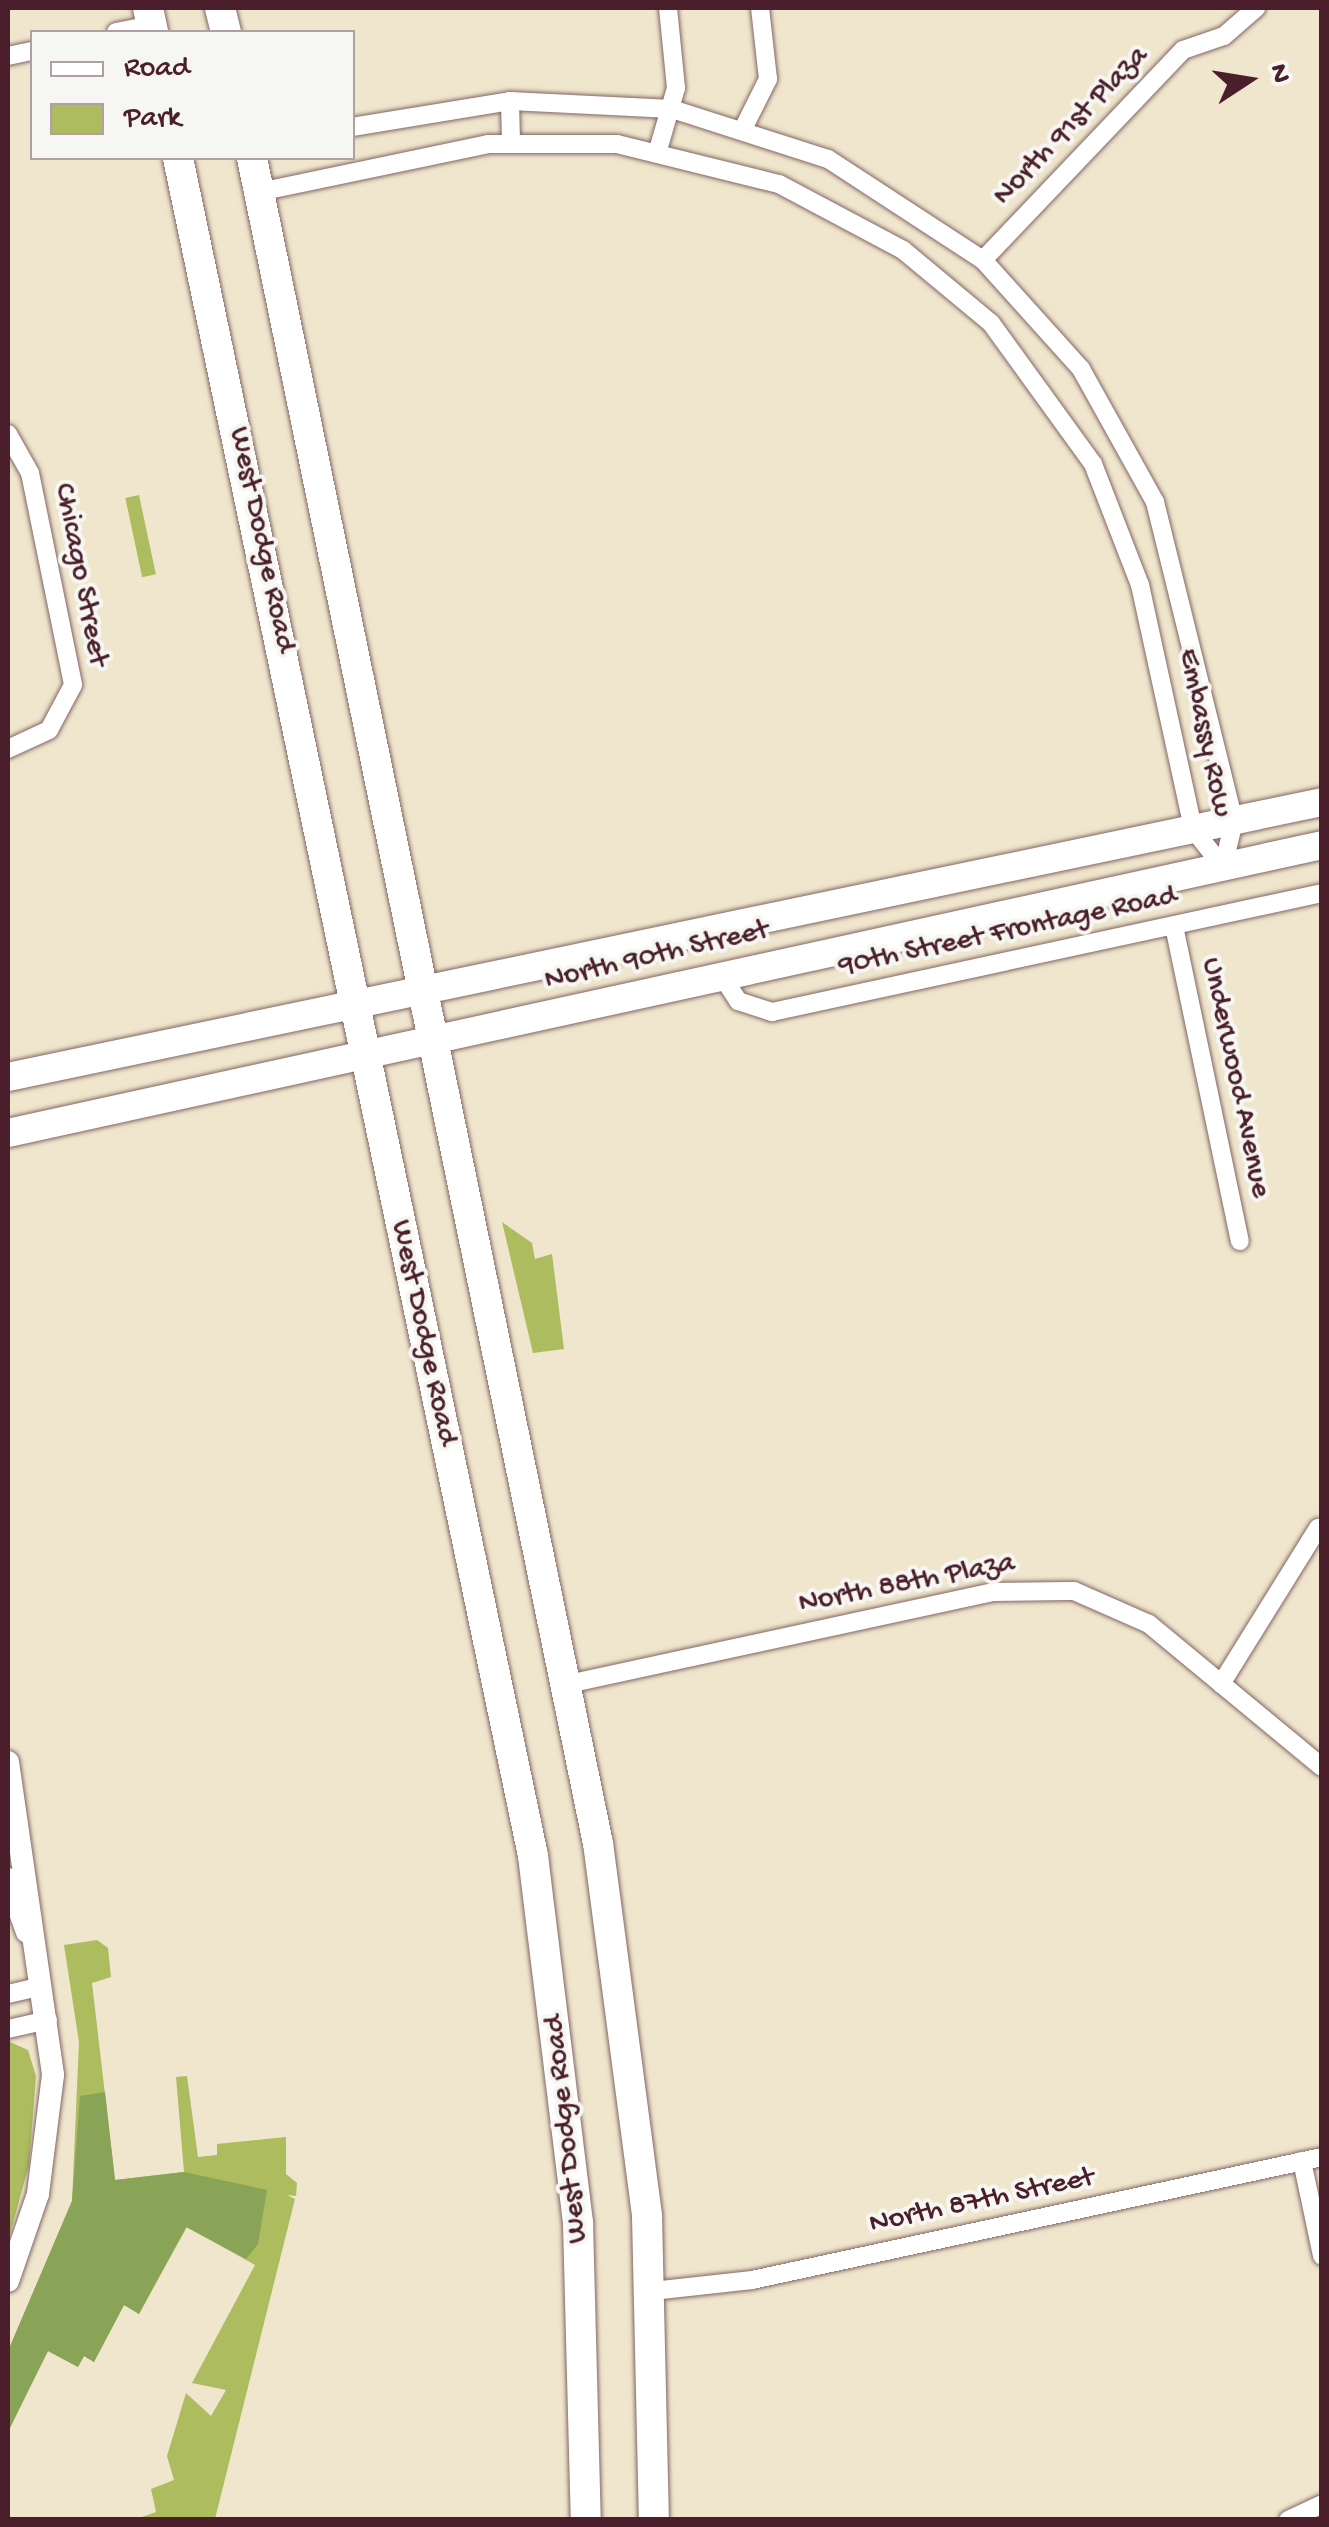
<!DOCTYPE html>
<html>
<head>
<meta charset="utf-8">
<style>
  body { margin:0 }
  #map { position:relative; width:1329px; height:2527px; overflow:hidden; background:#efe6cd; font-family:"Gochi Hand",sans-serif }
  div>[style] { position:absolute }
  .green>* { inset:0; background:#acbc5f; transform-origin:0 0 }
  .forest>* { inset:0; background:#89a456 }
  .roads { filter:drop-shadow(0 0 2px #846564) drop-shadow(0 0 2px #846564) }
  .minor>* { height:18px; margin:-9px; padding:0 9px; transform-origin:9px; border-radius:9px; background:#fff }
  .tertiary>* { height:22px; margin:-11px; padding:0 11px; transform-origin:11px; border-radius:11px; background:#fff }
  .primary>* { height:28px; margin:-14px; padding:0 14px; transform-origin:14px; border-radius:14px; background:#fff }
  .trunk>* { height:30px; margin:-15px; padding:0 15px; transform-origin:15px; border-radius:15px; background:#fff }
  span { translate:-50% -50%; white-space:nowrap; text-align:center; line-height:1.15; -webkit-text-stroke:8px #f6f6f2; paint-order:stroke }
  .street-label { font-size:30px; color:#4a1f2b }
  .frame { position:absolute; inset:0; border:10px solid #4a1f2b; pointer-events:none }
  .legend { position:absolute; left:30px; top:30px; width:325px; height:130px; box-sizing:border-box; background:#f6f6f2; border:2px solid #b1a0a2; margin:0; padding:12px 18px; list-style:none; font-size:30px; color:#4a1f2b }
  .legend li { display:flex; align-items:center; gap:20px; height:50px }
  .legend b { width:50px; border:2px solid #b1a0a2 }
  .north { position:absolute; left:1199px; top:30px; width:100px; height:100px; -webkit-text-stroke:8px #f6f6f2; paint-order:stroke; rotate:78deg; font-size:28px; font-weight:700; line-height:40px; text-align:center; color:#4a1f2b }
  .north::after { content:''; display:block; margin:auto; width:35px; height:45px; background:#4a1f2b; clip-path:polygon(50% 0,100% 100%,50% 72%,0 100%) }
</style>
</head>
<body>
<div id="map">
  <div class="green">
    <div style="left:139px;top:495px;width:81px;height:14px;rotate:78deg"></div>
    <div style="clip-path:polygon(502px 1222px,532px 1243px,535px 1259px,552px 1254px,564px 1349px,533px 1353px)"></div>
    <div style="clip-path:polygon(97px 1940px,108px 1948px,111px 1977px,92px 1983px,115px 2180px,184px 2172px,176px 2077px,187px 2076px,198px 2157px,217px 2155px,217px 2144px,286px 2137px,286px 2174px,297px 2183px,296px 2196px,287px 2195px,295px 2199px,215px 2519px,136px 2519px,156px 2512px,151px 2489px,174px 2480px,167px 2456px,186px 2393px,211px 2416px,226px 2390px,192px 2383px,255px 2265px,187px 2227px,139px 2314px,124px 2305px,94px 2362px,84px 2356px,78px 2367px,48px 2351px,8px 2427px,8px 2351px,72px 2201px,79px 2042px,64px 1945px)"></div>
    <div style="clip-path:polygon(8px 2041px,28px 2050px,36px 2076px,29px 2165px,8px 2241px)"></div>
  </div>
  <div class="forest">
    <div style="clip-path:polygon(105px 2092px,115px 2180px,184px 2172px,267px 2190px,258px 2244px,246px 2259px,186px 2227px,139px 2314px,124px 2305px,94px 2362px,84px 2356px,78px 2367px,48px 2351px,10px 2428px,8px 2351px,72px 2201px,80px 2096px)"></div>
  </div>
  <div class="roads">
    <div class="minor">
      <div style="left:116px;top:32px;width:36px;rotate:-11deg"></div>
      <div style="left:8px;top:56px;width:25px;rotate:-12deg"></div>
      <div style="left:510px;top:101px;width:40px;rotate:88.6deg"></div>
      <div style="left:352px;top:127px;width:160px;rotate:-9.3deg"></div>
      <div style="left:510px;top:101px;width:162px;rotate:2.8deg"></div>
      <div style="left:672px;top:109px;width:164px;rotate:17.8deg"></div>
      <div style="left:828px;top:159px;width:185px;rotate:33.1deg"></div>
      <div style="left:983px;top:260px;width:147px;rotate:48deg"></div>
      <div style="left:1081px;top:369px;width:152px;rotate:60.9deg"></div>
      <div style="left:1155px;top:502px;width:329px;rotate:76.1deg"></div>
      <div style="left:1234px;top:821px;width:47px;rotate:103.4deg"></div>
      <div style="left:744px;top:127px;width:54px;rotate:-63.4deg"></div>
      <div style="left:768px;top:79px;width:71px;rotate:-96.4deg"></div>
      <div style="left:658px;top:150px;width:65px;rotate:-73.8deg"></div>
      <div style="left:676px;top:88px;width:80px;rotate:-95.7deg"></div>
      <div style="left:259px;top:192px;width:234px;rotate:-11.8deg"></div>
      <div style="left:488px;top:144px;width:129px"></div>
      <div style="left:617px;top:144px;width:167px;rotate:13.9deg"></div>
      <div style="left:779px;top:184px;width:140px;rotate:28deg"></div>
      <div style="left:903px;top:250px;width:114px;rotate:39.7deg"></div>
      <div style="left:991px;top:323px;width:174px;rotate:54.1deg"></div>
      <div style="left:1093px;top:464px;width:130px;rotate:68.8deg"></div>
      <div style="left:1140px;top:585px;width:250px;rotate:77.7deg"></div>
      <div style="left:1193px;top:829px;width:48px;rotate:51.7deg"></div>
      <div style="left:983px;top:260px;width:290px;rotate:-46.4deg"></div>
      <div style="left:1183px;top:50px;width:43px;rotate:-18.9deg"></div>
      <div style="left:1224px;top:36px;width:43px;rotate:-41.2deg"></div>
      <div style="left:8px;top:434px;width:45px;rotate:60.6deg"></div>
      <div style="left:30px;top:473px;width:216px;rotate:78.5deg"></div>
      <div style="left:73px;top:685px;width:51px;rotate:118.1deg"></div>
      <div style="left:49px;top:730px;width:45px;rotate:155.1deg"></div>
      <div style="left:1174px;top:926px;width:322px;rotate:78.2deg"></div>
      <div style="left:722px;top:976px;width:30px;rotate:57deg"></div>
      <div style="left:738px;top:1001px;width:36px;rotate:18deg"></div>
      <div style="left:772px;top:1012px;width:563px;rotate:-12.21deg"></div>
      <div style="left:568px;top:1684px;width:435px;rotate:-12.2deg"></div>
      <div style="left:993px;top:1592px;width:81px;rotate:-0.7deg"></div>
      <div style="left:1074px;top:1591px;width:82px;rotate:23.7deg"></div>
      <div style="left:1149px;top:1624px;width:224px;rotate:39.6deg"></div>
      <div style="left:1221px;top:1684px;width:184px;rotate:-58.1deg"></div>
      <div style="left:8px;top:1994px;width:35px;rotate:-13deg"></div>
      <div style="left:8px;top:2029px;width:41px;rotate:-12.7deg"></div>
      <div style="left:1302px;top:2161px;width:97px;rotate:78.1deg"></div>
      <div style="left:652px;top:2291px;width:101px;rotate:-6.3deg"></div>
      <div style="left:752px;top:2280px;width:583px;rotate:-12.18deg"></div>
      <div style="left:1288px;top:2520px;width:38px;rotate:-25deg"></div>
    </div>
    <div class="tertiary">
      <div style="left:8px;top:1762px;width:316px;rotate:81.8deg"></div>
      <div style="left:53px;top:2075px;width:120px;rotate:97.2deg"></div>
      <div style="left:38px;top:2194px;width:92px;rotate:109deg"></div>
      <div style="left:8px;top:1879px;width:56px;rotate:70.3deg"></div>
    </div>
    <div class="primary">
      <div style="left:8px;top:1077px;width:1342px;rotate:-11.82deg"></div>
      <div style="left:8px;top:1133px;width:1345px;rotate:-12.36deg"></div>
    </div>
    <div class="trunk">
      <div style="left:148px;top:8px;width:25px;rotate:78deg"></div>
      <div style="left:220px;top:8px;width:25px;rotate:76deg"></div>
      <div style="left:178px;top:158px;width:1735px;rotate:78.19deg"></div>
      <div style="left:533px;top:1856px;width:370px;rotate:83deg"></div>
      <div style="left:578px;top:2223px;width:297px;rotate:88.5deg"></div>
      <div style="left:252px;top:158px;width:1720px;rotate:78.4deg"></div>
      <div style="left:598px;top:1843px;width:376px;rotate:82.5deg"></div>
      <div style="left:647px;top:2216px;width:304px;rotate:88.7deg"></div>
    </div>
  </div>
  <div class="street-label">
    <span style="left:1072px;top:127px;rotate:-46deg">North 91st Plaza</span>
    <span style="left:260px;top:540px;rotate:78deg">West Dodge Road</span>
    <span style="left:79px;top:575px;rotate:79deg">Chicago Street</span>
    <span style="left:1203px;top:733px;rotate:78deg">Embassy Row</span>
    <span style="left:1008px;top:933px;rotate:-12deg">90th Street Frontage Road</span>
    <span style="left:657px;top:957px;rotate:-13deg">North 90th Street</span>
    <span style="left:1234px;top:1078px;rotate:78deg">Underwood Avenue</span>
    <span style="left:422px;top:1333px;rotate:78deg">West Dodge Road</span>
    <span style="left:907px;top:1585px;rotate:-11deg">North 88th Plaza</span>
    <span style="left:568px;top:2129px;rotate:-96deg">West Dodge Road</span>
    <span style="left:982px;top:2202px;rotate:-12deg">North 87th Street</span>
  </div>
  <div class="frame"></div>
  <ul class="legend">
  <li><b style="height:12px;background:#fff"></b>Road</li>
  <li><b style="height:28px;background:#acbc5f"></b>Park</li>
  </ul>
  <div class="north">N</div>
</div>
</body>
</html>
